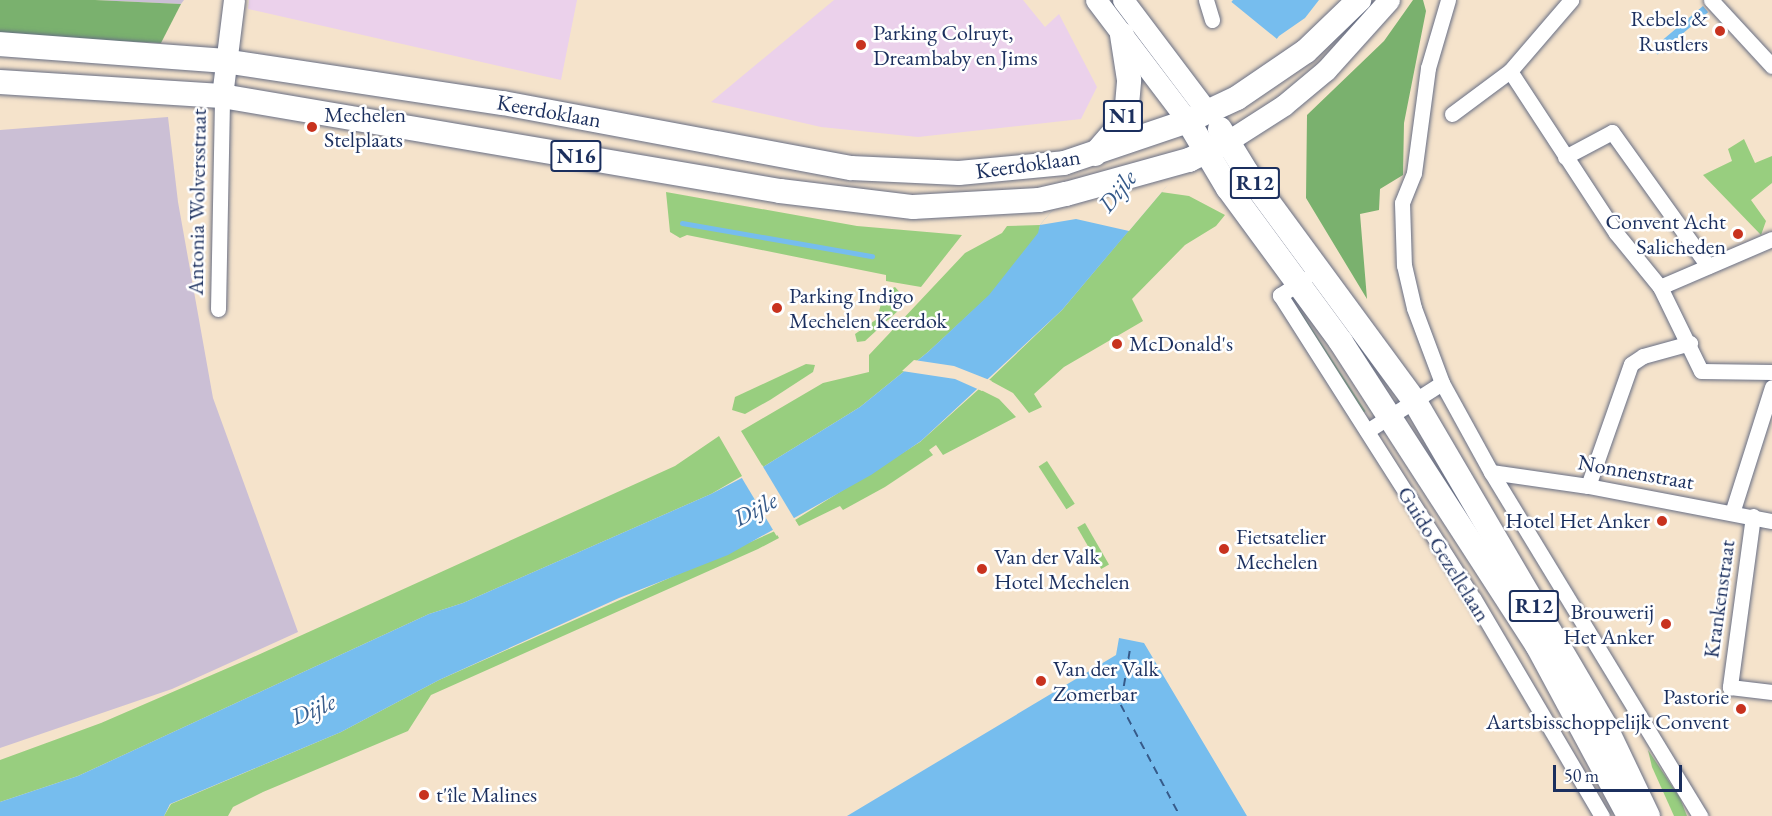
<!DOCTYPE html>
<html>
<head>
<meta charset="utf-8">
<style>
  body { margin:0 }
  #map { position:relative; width:1772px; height:816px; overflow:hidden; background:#f5e3cb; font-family:"EB Garamond",serif }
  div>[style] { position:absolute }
  .built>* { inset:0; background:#ebd1eb }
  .industrial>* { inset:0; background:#cbbfd5 }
  .green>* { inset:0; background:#98ce7f; transform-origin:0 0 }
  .forest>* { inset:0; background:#7ab16e }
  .water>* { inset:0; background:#76bdee; transform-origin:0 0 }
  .pier>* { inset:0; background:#f5e3cb; transform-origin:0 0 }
  .stream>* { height:5px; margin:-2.5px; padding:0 2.5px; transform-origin:2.5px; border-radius:2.5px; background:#76bdee }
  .ferry>* { height:1.5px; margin-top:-0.75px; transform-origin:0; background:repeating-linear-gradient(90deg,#365a89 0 8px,transparent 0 14px) }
  .roads { filter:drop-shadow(0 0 2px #676e84) drop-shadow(0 0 2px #676e84) }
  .street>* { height:15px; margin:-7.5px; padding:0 7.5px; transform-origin:7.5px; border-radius:7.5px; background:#fff }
  .secondary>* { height:21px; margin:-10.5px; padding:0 10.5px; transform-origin:10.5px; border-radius:10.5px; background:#fff }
  .primary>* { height:24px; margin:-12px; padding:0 12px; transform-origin:12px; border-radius:12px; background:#fff }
  .dots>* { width:16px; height:16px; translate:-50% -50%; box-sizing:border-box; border:3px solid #fff; border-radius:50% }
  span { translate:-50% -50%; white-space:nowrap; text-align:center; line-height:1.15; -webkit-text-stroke:5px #fff; paint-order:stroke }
  .shield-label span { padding:2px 4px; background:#fff; border:2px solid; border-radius:4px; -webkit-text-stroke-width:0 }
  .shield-label { font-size:21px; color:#1b2f5e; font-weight:700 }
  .poi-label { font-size:22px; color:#1b2f5e }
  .right { translate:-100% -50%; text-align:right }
  .left { translate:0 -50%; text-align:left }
  .street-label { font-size:22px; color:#1b2f5e }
  .water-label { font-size:24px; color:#365a89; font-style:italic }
  .scale { position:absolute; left:1553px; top:765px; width:129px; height:27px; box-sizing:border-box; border:3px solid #1b2f5e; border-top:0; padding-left:8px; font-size:18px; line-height:21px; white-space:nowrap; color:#1b2f5e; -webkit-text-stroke:4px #fff; paint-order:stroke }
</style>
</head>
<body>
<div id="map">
  <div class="built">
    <div style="clip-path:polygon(249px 0,577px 0,561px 80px,248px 9px)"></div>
    <div style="clip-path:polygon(834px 0,1023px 0,1045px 27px,1059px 14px,1097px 87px,1081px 119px,918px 137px,821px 127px,711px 102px)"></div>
  </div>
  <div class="industrial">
    <div style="clip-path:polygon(95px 0,184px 0,181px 4px)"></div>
    <div style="clip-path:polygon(168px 117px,178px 202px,213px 398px,298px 632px,172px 689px,0 748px,0 130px)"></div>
  </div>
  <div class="green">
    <div style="clip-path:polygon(1744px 139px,1755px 163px,1772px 156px,1772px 183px,1751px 200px,1766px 221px,1761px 235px,1703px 175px,1732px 161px,1728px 149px)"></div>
    <div style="clip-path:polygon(666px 192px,857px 226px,962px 235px,921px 287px,886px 281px,886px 275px,687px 235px,680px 238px,670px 232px)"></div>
    <div style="clip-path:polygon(1161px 192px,1189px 196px,1225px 215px,1216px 226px,1185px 245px,1132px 299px,1143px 321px,1064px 367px,1034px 394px,1042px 407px,1029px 413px,1013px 393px,989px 380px,1062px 310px)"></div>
    <div style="clip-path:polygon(1040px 225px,1039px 233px,990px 295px,928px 352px,860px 407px,763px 467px,741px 431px,823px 383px,869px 372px,869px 355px,965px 253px,1002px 233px,1007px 226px)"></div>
    <div style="clip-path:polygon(895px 287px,903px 296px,899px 310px,865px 341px,857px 342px,855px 334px,877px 319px,884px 292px)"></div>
    <div style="left:1299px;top:309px;width:122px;height:4px;rotate:57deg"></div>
    <div style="clip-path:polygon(806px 364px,815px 365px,813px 372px,770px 400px,745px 414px,732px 410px,735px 397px)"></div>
    <div style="clip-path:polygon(979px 389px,999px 399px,1016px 417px,943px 455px,936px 445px,929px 450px,933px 455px,885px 487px,843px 510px,840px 506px,799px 526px,795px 520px,920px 442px)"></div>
    <div style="clip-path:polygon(719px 436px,742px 476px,711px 494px,463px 603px,429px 614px,78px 776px,0 802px,0 760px,101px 723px,251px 658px,675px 466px)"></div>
    <div style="left:1047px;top:461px;width:51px;height:10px;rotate:57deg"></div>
    <div style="left:1085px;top:523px;width:48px;height:9px;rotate:60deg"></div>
    <div style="clip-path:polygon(775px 531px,779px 538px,758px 549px,431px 695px,408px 731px,263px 792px,233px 807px,228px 816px,164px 816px,171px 804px,341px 732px,439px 680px)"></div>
    <div style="clip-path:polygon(1648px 750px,1680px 798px,1687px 816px,1674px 816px,1652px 767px)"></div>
  </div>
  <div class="forest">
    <div style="clip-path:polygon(0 0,95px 0,181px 4px,161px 43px,0 36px)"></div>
    <div style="clip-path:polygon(1413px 0,1423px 0,1426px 11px,1404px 123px,1403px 175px,1380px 189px,1379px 210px,1360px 214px,1367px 299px,1306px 198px,1307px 115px,1384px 41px)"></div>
  </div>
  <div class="water">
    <div style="clip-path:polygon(1233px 0,1319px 0,1305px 18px,1279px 36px,1165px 188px,1062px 310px,921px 441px,871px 475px,728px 555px,619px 598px,439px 680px,341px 732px,170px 804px,164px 816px,0 816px,0 802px,78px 776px,429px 614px,463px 603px,711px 494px,763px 467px,860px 407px,928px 352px,989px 295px,1038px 233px,1040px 225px)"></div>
    <div style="left:1703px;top:6px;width:8px;height:66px;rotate:50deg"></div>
    <div style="clip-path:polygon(1119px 638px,1144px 643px,1247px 816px,847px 816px,1116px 655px)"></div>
  </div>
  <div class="pier">
    <div style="clip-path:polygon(1229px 0,1277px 39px,1306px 19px,1281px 38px,1199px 148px,1129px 231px,1076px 219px,1040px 225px)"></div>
    <div style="clip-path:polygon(914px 360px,954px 366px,992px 381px,982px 391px,955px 379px,902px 371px)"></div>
    <div style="left:762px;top:465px;width:68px;height:24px;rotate:59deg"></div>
  </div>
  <div class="stream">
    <div style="left:682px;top:223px;width:193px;rotate:9.9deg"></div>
  </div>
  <div class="ferry">
    <div style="left:1130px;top:651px;width:55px;rotate:99.5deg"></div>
    <div style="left:1121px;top:705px;width:126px;rotate:62deg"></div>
  </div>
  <div class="roads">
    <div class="street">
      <div style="left:1206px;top:0;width:21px;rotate:73deg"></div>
      <div style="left:1448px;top:0;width:71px;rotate:106.4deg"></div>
      <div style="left:1428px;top:68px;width:106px;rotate:97.6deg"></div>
      <div style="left:1414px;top:173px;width:32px;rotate:112deg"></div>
      <div style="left:1402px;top:203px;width:62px;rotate:88.2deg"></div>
      <div style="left:1404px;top:265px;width:44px;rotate:76.9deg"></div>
      <div style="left:1414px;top:308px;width:80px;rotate:69.5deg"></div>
      <div style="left:1442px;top:383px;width:102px;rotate:61.2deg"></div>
      <div style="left:1491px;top:472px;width:403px;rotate:58.7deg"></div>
      <div style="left:1711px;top:0;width:90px;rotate:47.3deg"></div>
      <div style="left:1510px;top:71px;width:194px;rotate:56.8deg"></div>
      <div style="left:1616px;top:233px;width:70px;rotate:50.8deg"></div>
      <div style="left:1660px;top:287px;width:93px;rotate:64deg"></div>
      <div style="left:1701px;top:371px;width:71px;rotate:0.8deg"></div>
      <div style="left:1452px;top:114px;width:72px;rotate:-36.6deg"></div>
      <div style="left:1510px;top:71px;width:94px;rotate:-49.3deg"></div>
      <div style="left:1565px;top:157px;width:53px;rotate:-28deg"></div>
      <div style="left:1612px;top:132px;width:165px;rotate:54.4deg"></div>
      <div style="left:1305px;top:279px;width:30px;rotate:147deg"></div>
      <div style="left:1280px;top:295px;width:361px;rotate:57.5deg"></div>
      <div style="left:1474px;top:599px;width:252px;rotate:59.5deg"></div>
      <div style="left:1660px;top:287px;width:122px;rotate:-23.2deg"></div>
      <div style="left:218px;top:309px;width:213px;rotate:-88.9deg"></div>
      <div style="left:1367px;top:431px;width:89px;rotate:-32.6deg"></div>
      <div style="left:1491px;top:472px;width:98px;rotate:8.2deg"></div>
      <div style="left:1588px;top:486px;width:187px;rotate:10.8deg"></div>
      <div style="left:1588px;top:486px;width:129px;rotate:-70.6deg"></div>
      <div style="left:1631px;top:364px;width:14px;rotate:-34deg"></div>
      <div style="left:1643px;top:356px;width:49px;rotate:-15.5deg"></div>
      <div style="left:1732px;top:513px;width:132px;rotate:-72.4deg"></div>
      <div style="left:1753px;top:516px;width:173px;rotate:97.7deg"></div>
      <div style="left:1730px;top:687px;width:42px;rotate:6.8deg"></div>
    </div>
    <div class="secondary">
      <div style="left:1096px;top:0;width:152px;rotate:52.8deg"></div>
      <div style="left:1123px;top:0;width:141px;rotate:53deg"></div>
      <div style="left:222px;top:96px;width:97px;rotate:-82.9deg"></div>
      <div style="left:1228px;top:141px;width:67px;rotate:-32.7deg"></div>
      <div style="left:1284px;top:105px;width:55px;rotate:-39.8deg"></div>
      <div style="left:1326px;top:70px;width:94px;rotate:-48deg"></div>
    </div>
    <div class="primary">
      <div style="left:0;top:44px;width:225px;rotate:4.3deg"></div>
      <div style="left:224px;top:61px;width:282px;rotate:8.6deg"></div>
      <div style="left:503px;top:103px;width:354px;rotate:10.6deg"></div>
      <div style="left:851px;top:168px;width:108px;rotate:2.7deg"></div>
      <div style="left:959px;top:173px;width:105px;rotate:-5.4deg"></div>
      <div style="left:1064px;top:163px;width:131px;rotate:-18.7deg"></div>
      <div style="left:1188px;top:121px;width:54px;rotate:-25.1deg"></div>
      <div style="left:1237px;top:98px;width:83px;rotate:-34.3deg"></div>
      <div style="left:1306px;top:51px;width:74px;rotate:-43.9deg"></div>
      <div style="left:0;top:82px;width:222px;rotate:3.6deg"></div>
      <div style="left:222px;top:96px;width:566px;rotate:9.66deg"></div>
      <div style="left:780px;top:191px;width:134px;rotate:6.9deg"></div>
      <div style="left:913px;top:207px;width:126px;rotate:-3.2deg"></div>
      <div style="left:1039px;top:200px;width:28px;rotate:-13deg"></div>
      <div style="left:1066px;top:194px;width:128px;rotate:-15.5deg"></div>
      <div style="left:1189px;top:160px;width:43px;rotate:-26deg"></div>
      <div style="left:1188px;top:121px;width:78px;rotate:59.2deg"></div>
      <div style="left:1228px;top:188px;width:191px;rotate:53.7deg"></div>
      <div style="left:1341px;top:342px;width:361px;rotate:57.1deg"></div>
      <div style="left:1537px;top:645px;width:194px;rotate:61.7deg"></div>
      <div style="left:1220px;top:129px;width:52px;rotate:58.5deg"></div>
      <div style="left:1247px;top:173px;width:282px;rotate:53.7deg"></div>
      <div style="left:1414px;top:400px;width:378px;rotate:59.6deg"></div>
      <div style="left:1605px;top:726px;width:100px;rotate:64.5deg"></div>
      <div style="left:1095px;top:154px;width:32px;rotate:-49deg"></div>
      <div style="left:1116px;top:130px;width:27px;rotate:-66deg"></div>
      <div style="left:1127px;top:105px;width:25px;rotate:-85deg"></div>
      <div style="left:1129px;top:80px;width:46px;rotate:-98.8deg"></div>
    </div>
  </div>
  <div class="dots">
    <div style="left:1720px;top:31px;background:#c8321e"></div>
    <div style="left:861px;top:45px;background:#c8321e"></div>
    <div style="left:312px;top:127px;background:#c8321e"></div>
    <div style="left:1738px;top:234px;background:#c8321e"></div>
    <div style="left:777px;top:308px;background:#c8321e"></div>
    <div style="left:1117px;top:344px;background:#c8321e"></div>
    <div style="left:1662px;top:521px;background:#c8321e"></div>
    <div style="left:1224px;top:549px;background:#c8321e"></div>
    <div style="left:982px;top:569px;background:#c8321e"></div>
    <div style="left:1666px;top:624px;background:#c8321e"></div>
    <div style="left:1041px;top:681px;background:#c8321e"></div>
    <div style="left:1741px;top:709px;background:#c8321e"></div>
    <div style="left:424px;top:795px;background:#c8321e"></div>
  </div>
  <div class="shield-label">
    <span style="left:1123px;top:116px">N1</span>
    <span style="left:576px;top:156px">N16</span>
    <span style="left:1255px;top:183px">R12</span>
    <span style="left:1534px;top:606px">R12</span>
  </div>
  <div class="poi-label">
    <span class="right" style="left:1708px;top:31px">Rebels &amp;<br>Rustlers</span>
    <span class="left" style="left:873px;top:45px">Parking Colruyt,<br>Dreambaby en Jims</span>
    <span class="left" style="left:324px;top:127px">Mechelen<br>Stelplaats</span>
    <span class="right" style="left:1726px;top:234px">Convent Acht<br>Salicheden</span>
    <span class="left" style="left:789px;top:308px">Parking Indigo<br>Mechelen Keerdok</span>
    <span class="left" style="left:1129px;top:344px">McDonald's</span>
    <span class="right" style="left:1650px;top:521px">Hotel Het Anker</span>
    <span class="left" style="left:1236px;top:549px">Fietsatelier<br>Mechelen</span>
    <span class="left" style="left:994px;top:569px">Van der Valk<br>Hotel Mechelen</span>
    <span class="right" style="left:1654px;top:624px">Brouwerij<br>Het Anker</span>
    <span class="left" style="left:1053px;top:681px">Van der Valk<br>Zomerbar</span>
    <span class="right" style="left:1729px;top:709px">Pastorie<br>Aartsbisschoppelijk Convent</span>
    <span class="left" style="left:436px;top:795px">t'île Malines</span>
  </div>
  <div class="street-label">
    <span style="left:549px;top:111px;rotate:10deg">Keerdoklaan</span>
    <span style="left:1028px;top:164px;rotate:-8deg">Keerdoklaan</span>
    <span style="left:197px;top:202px;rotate:-89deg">Antonia Wolversstraat</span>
    <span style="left:1636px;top:472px;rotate:10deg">Nonnenstraat</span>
    <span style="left:1444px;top:554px;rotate:58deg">Guido Gezellelaan</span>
    <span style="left:1719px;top:599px;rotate:-82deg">Krankenstraat</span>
  </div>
  <div class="water-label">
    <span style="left:1117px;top:191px;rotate:-51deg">Dijle</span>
    <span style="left:755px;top:509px;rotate:-28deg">Dijle</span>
    <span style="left:313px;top:709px;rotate:-23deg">Dijle</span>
  </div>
  <div class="scale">50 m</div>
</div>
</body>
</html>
